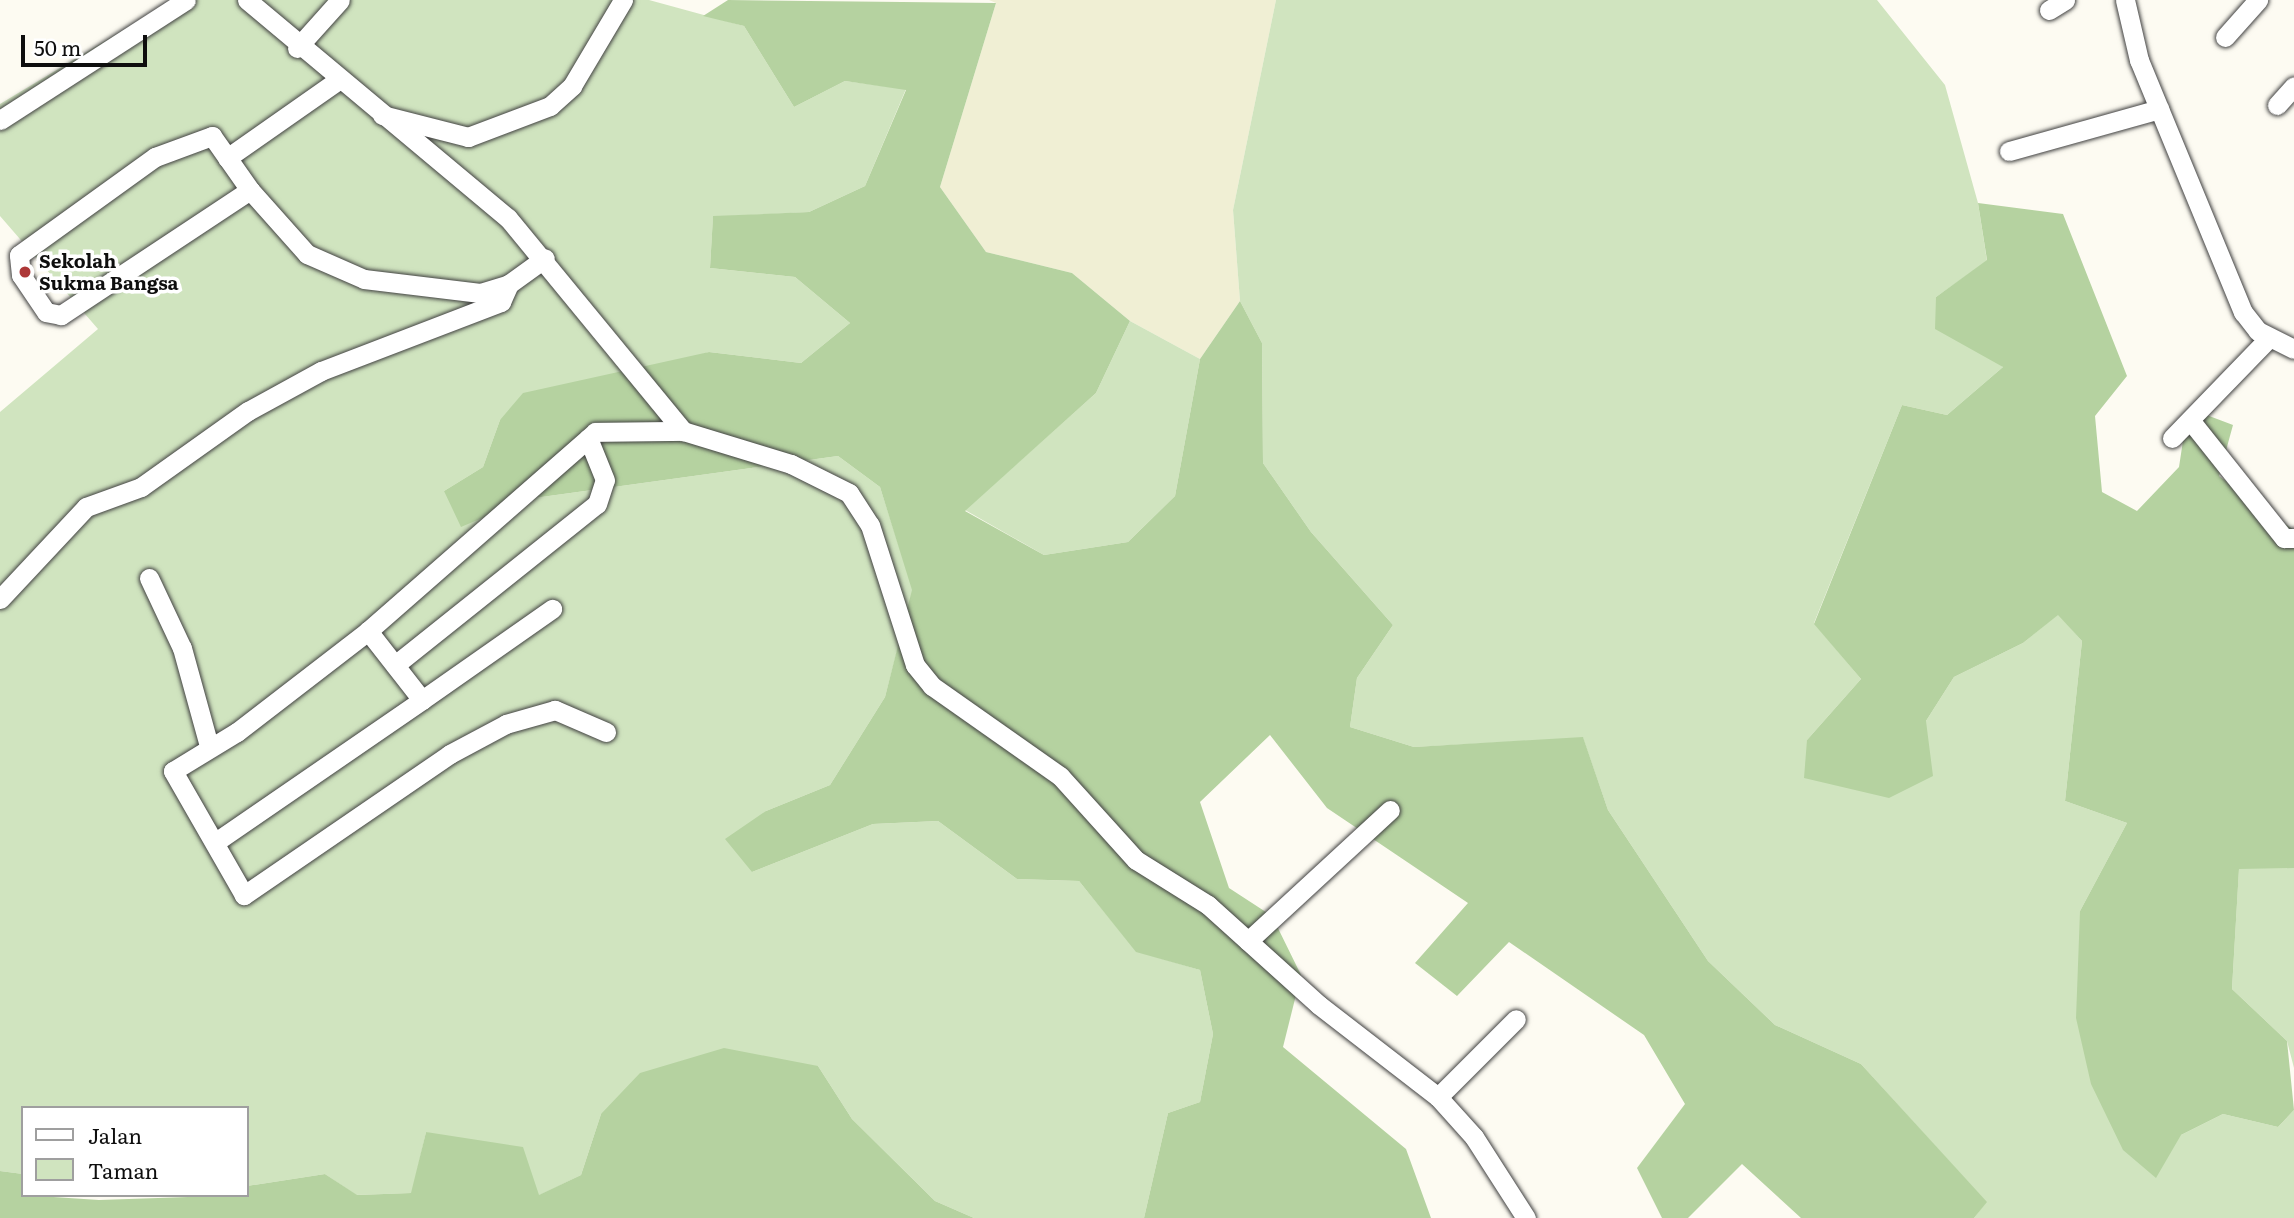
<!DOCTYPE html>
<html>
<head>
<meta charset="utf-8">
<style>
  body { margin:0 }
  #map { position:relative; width:2294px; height:1218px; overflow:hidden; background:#fdfbf2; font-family:Literata,serif }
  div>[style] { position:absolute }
  .farmland>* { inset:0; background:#f0efd4 }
  .green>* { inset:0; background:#d0e4bf }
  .forest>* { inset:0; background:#b5d2a0 }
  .roads { filter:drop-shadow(0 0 2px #414141) drop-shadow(0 0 2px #414141) }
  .street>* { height:19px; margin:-9.5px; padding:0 9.5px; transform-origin:9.5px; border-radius:9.5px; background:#fff }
  .dots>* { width:19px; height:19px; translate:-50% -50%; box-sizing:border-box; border:4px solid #fff; border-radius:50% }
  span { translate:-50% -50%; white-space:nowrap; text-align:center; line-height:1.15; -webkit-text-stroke:7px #fff; paint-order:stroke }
  .poi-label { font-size:19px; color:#0e0e0e; font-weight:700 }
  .left { translate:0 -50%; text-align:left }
  .legend { position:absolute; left:21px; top:1106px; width:228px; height:91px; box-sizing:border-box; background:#fff; border:2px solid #9f9f9f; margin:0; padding:9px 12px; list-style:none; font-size:21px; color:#0e0e0e }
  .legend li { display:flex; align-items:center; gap:14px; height:35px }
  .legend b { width:35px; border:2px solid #9f9f9f }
  .scale { position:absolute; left:21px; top:35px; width:126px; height:32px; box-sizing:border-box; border:4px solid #0e0e0e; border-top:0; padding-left:9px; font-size:21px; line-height:24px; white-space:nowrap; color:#0e0e0e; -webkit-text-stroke:5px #fff; paint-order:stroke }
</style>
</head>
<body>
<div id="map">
  <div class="farmland">
    <div style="clip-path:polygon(989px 0,1276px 0,1233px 210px,1240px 301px,1200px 359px,1130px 321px,1072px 273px,986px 252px,940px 187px,996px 3px)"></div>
  </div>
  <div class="green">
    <div style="clip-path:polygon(173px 0,649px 0,744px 26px,794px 107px,845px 81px,906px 89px,865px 186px,809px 212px,713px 217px,710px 268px,795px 277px,850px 323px,801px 363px,709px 352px,500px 420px,483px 467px,444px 491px,527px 499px,838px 456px,880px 487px,913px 590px,885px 697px,830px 785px,766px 811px,752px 872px,873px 824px,938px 821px,1017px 879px,1079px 881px,1136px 951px,1200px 970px,1213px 1034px,1200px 1102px,1168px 1113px,1144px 1218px,974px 1218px,935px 1201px,852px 1119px,818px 1066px,601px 1114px,581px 1175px,538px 1196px,426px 1132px,412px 1193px,356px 1195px,325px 1174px,247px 1186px,247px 1108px,23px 1108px,23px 1174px,0 1171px,0 412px,98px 329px,0 216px,0 104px)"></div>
    <div style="clip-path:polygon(1276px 0,1877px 0,1945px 85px,1978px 203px,1987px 261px,1936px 297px,2003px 367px,1947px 415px,1902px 405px,1814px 623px,1861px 679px,1807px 740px,1926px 721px,1954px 677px,2023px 643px,2058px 614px,2082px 641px,2065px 801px,2127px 823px,2080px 911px,2181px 1135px,2223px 1114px,2278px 1127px,2294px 1110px,2294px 1218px,1974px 1218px,1986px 1202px,1861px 1064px,1775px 1025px,1708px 961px,1608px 810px,1583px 738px,1414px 747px,1350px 727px,1357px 678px,1393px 625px,1311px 532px,1263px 463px,1262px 343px,1240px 301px,1233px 210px)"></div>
    <div style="clip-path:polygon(1130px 321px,1200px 359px,1175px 496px,1128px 542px,1044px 555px,965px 510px,1096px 393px)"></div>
    <div style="clip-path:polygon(2239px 868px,2294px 868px,2294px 1068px,2287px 1041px,2232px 989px)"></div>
  </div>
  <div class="forest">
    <div style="clip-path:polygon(728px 0,996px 3px,940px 187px,986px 252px,1072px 273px,1130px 321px,1096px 393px,965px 511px,1044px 555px,1128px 542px,1175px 496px,1200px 359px,1240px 301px,1262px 343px,1263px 463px,1311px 532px,1393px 625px,1357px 678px,1350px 727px,1414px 747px,1583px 737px,1608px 810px,1708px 961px,1775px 1025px,1861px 1064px,1987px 1202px,1974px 1218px,1801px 1218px,1742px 1164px,1688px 1218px,1662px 1218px,1637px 1168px,1685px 1104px,1644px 1035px,1509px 942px,1457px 996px,1415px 963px,1468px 903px,1327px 808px,1270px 735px,1200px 802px,1229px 888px,1272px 916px,1301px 975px,1283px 1047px,1406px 1149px,1431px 1218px,1144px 1218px,1168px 1113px,1200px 1102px,1213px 1034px,1200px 970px,1136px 952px,1079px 881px,1017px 879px,938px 821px,873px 824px,752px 872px,725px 839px,766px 811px,830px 785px,885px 697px,912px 590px,880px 487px,838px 456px,527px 499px,461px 527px,444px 491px,483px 467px,500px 420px,523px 393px,709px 352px,801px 363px,850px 323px,795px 277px,710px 268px,713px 216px,809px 212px,865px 186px,906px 90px,845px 81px,794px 107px,744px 26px,703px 16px)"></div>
    <div style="clip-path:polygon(1978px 203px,2063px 214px,2127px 376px,2095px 416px,2102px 492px,2137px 511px,2179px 467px,2188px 408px,2233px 425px,2219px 476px,2294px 530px,2294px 868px,2239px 869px,2232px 989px,2287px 1041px,2294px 1110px,2278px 1127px,2223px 1114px,2181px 1135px,2156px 1178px,2123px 1150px,2091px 1084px,2076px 1018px,2080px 911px,2127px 823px,2065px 801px,2082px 641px,2058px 615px,2023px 643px,1954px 677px,1926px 721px,1933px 776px,1889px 798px,1804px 778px,1807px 740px,1861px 679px,1814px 624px,1902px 405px,1947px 415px,2003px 367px,1935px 329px,1936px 297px,1987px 260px)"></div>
    <div style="clip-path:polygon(724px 1048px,818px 1066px,852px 1119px,935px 1201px,974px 1218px,0 1218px,0 1171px,23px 1174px,23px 1195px,99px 1200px,247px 1195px,247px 1186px,325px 1174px,357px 1195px,411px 1193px,426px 1132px,523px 1147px,539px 1195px,581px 1175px,601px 1114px,640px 1073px)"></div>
  </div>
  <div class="roads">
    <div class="street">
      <div style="left:247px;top:0;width:340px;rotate:39.9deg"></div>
      <div style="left:508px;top:218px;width:276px;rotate:50.6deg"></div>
      <div style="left:683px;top:431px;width:113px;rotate:17deg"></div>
      <div style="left:791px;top:464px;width:65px;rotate:26.6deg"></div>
      <div style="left:849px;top:493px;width:38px;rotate:57deg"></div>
      <div style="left:870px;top:525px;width:147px;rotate:72.2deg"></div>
      <div style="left:915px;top:665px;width:27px;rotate:51deg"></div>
      <div style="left:932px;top:686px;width:156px;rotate:35.1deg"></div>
      <div style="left:1060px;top:776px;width:113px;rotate:47.9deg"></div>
      <div style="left:1136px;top:860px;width:85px;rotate:32deg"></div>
      <div style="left:1208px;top:905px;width:149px;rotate:42deg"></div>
      <div style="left:1319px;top:1005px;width:150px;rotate:37.7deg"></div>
      <div style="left:1438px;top:1097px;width:54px;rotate:48deg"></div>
      <div style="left:1474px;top:1137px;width:96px;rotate:57.3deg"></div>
      <div style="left:2125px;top:0;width:62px;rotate:76.9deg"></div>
      <div style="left:2139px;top:60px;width:273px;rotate:67.6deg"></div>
      <div style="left:2243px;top:312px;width:24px;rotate:52deg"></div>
      <div style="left:2258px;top:331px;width:40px;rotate:26.6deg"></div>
      <div style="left:2049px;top:10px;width:19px;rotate:-32deg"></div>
      <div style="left:2225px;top:37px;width:50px;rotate:-48.3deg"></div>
      <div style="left:297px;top:48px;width:64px;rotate:-48.1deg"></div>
      <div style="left:2277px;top:105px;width:25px;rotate:-48deg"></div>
      <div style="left:382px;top:115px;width:89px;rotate:14.3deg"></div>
      <div style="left:468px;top:137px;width:88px;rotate:-20.7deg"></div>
      <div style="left:550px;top:106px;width:30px;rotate:-42deg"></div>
      <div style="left:572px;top:86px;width:100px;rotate:-59.3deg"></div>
      <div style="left:0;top:120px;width:221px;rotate:-32.8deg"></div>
      <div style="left:212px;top:136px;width:66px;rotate:54.9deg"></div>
      <div style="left:250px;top:190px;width:227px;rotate:146.5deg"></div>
      <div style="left:61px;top:315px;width:15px;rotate:-169deg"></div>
      <div style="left:46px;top:312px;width:45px;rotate:-124deg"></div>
      <div style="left:21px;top:275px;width:20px;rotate:-96deg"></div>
      <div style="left:19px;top:255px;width:168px;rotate:-35.8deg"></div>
      <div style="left:155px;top:157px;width:61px;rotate:-20.2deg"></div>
      <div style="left:2009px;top:151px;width:156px;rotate:-15.6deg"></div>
      <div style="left:227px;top:158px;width:134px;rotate:-35deg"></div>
      <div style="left:250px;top:190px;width:86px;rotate:48.3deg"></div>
      <div style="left:307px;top:254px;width:62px;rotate:23.7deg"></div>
      <div style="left:364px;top:279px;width:117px;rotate:6.9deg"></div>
      <div style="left:480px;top:293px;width:30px;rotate:-17deg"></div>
      <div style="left:509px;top:284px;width:44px;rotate:-35.8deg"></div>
      <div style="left:2190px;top:420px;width:151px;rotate:51.5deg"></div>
      <div style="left:2284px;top:538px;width:10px"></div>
      <div style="left:2172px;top:438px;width:139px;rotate:-45.9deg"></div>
      <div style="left:149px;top:578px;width:77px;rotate:64.8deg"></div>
      <div style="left:182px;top:648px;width:102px;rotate:74.6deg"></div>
      <div style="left:0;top:599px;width:126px;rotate:-46.9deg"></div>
      <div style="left:86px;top:507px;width:59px;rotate:-20deg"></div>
      <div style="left:141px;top:487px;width:131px;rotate:-35.4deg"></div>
      <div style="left:248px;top:411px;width:83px;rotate:-28.7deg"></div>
      <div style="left:321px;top:371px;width:193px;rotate:-21deg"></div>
      <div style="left:501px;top:302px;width:20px;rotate:-66deg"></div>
      <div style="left:395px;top:665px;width:258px;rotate:-38.6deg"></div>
      <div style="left:597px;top:504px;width:25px;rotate:-72deg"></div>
      <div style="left:605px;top:480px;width:45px;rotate:-112deg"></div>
      <div style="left:422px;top:700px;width:159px;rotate:-35deg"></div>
      <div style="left:606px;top:732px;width:56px;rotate:-156.7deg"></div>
      <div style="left:555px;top:710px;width:51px;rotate:164.1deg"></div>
      <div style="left:506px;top:724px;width:64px;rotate:151.8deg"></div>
      <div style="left:450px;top:754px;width:250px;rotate:145.6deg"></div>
      <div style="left:244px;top:895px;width:143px;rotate:-119.8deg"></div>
      <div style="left:173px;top:771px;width:75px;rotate:-31.4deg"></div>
      <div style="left:237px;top:732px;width:165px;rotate:-37.6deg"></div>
      <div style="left:368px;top:631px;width:302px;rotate:-41.2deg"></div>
      <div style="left:595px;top:432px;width:88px;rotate:-0.7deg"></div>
      <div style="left:217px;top:841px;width:249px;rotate:-34.5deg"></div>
      <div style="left:422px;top:700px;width:88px;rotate:-128deg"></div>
      <div style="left:1248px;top:941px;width:193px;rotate:-42.7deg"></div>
      <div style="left:1438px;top:1097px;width:110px;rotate:-45deg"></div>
    </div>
  </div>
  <div class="dots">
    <div style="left:25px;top:272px;background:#ad3838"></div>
  </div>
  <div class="poi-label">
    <span class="left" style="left:39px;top:272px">Sekolah<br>Sukma Bangsa</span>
  </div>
  <ul class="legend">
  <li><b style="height:9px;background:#fff"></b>Jalan</li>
  <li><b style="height:19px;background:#d0e4bf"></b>Taman</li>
  </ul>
  <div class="scale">50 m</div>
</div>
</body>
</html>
